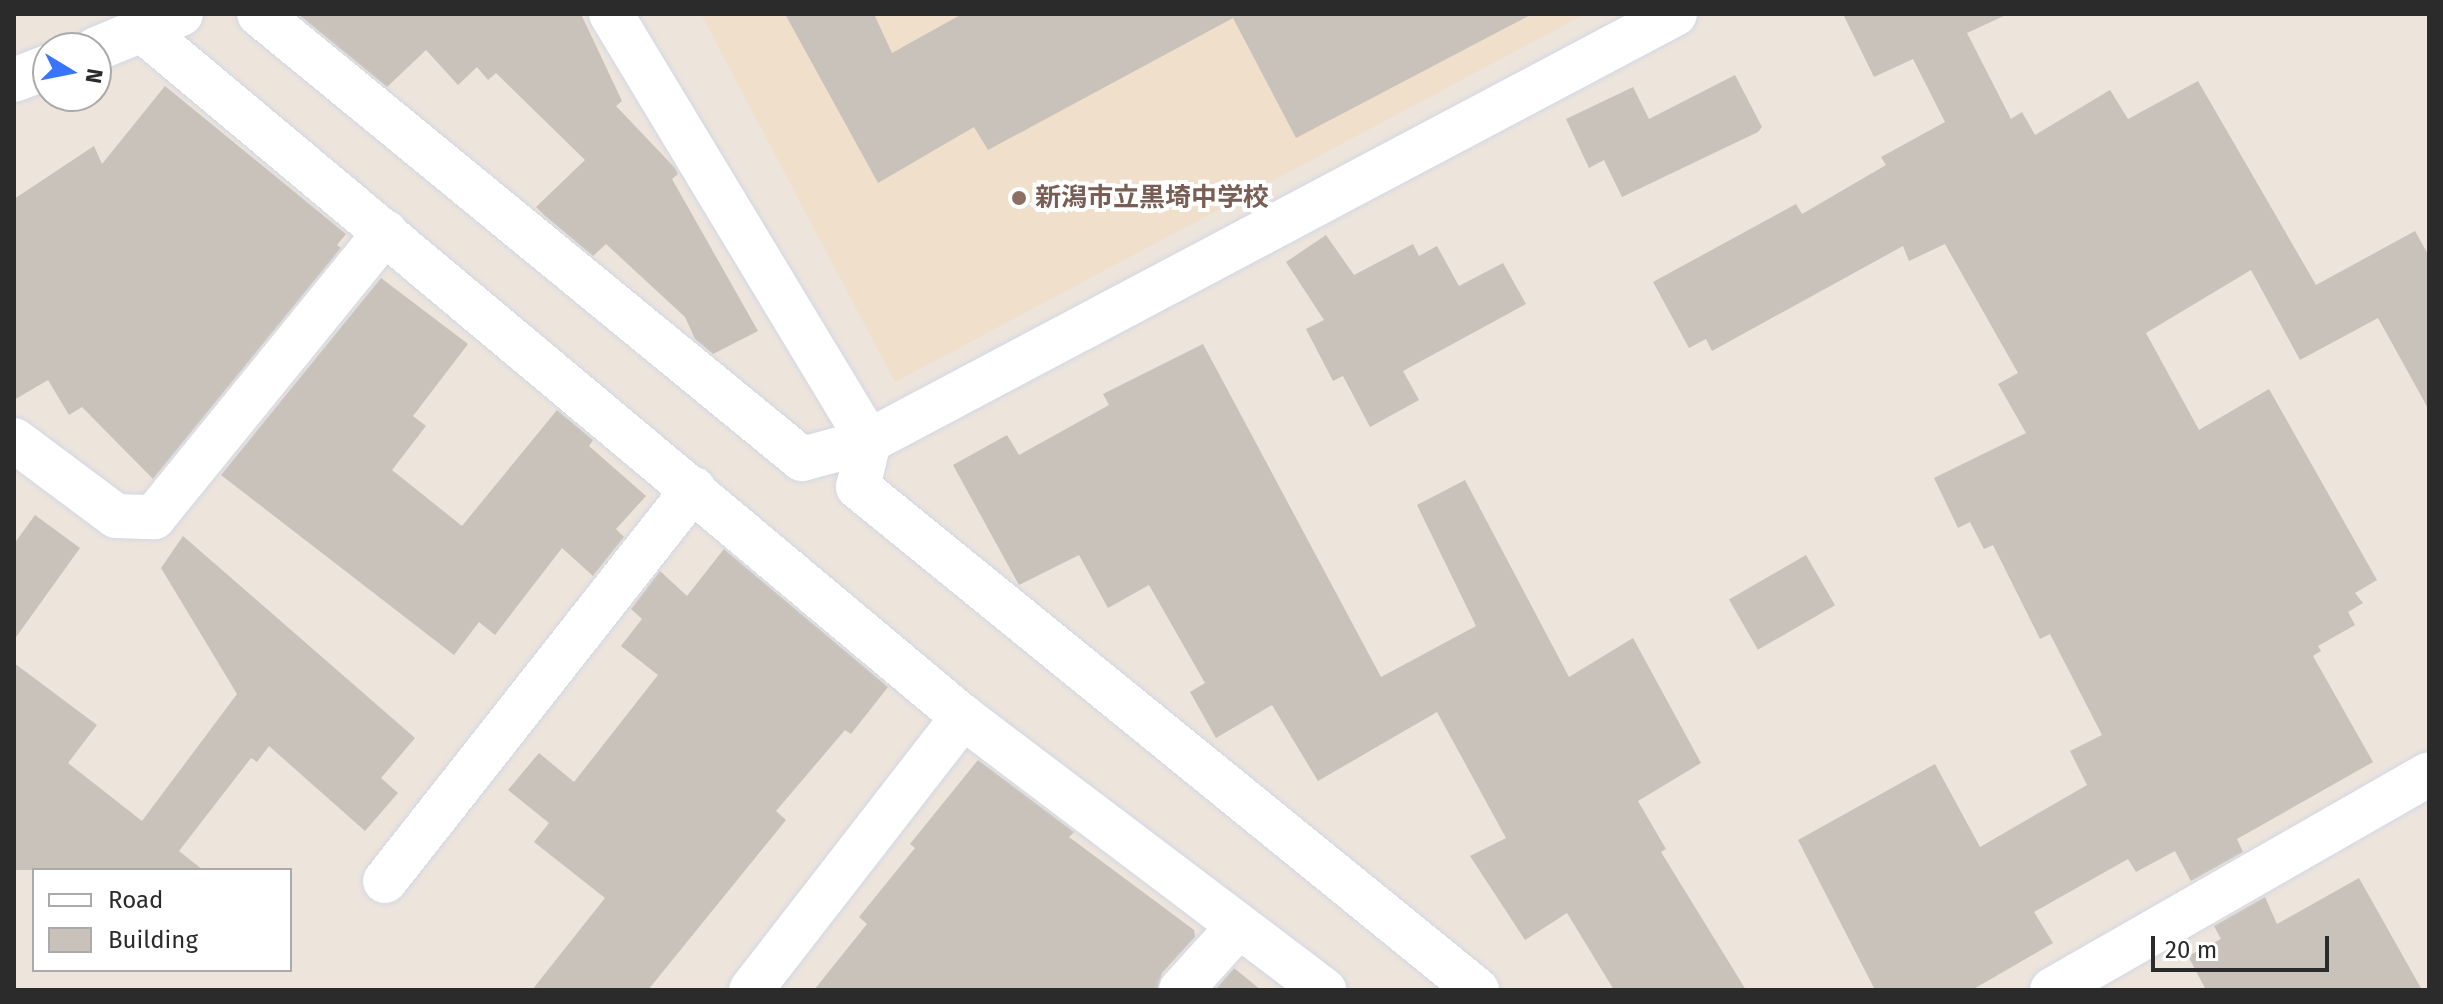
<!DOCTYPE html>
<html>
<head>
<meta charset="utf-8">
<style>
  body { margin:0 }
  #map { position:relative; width:2443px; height:1004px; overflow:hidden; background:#ede4dc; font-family:"Fira Sans","Noto Sans JP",sans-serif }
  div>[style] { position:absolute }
  .education>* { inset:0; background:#efdfcb }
  .building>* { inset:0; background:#c9c2ba; transform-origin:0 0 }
  .roads { filter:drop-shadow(0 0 2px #d1d7e4) drop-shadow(0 0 2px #d1d7e4) }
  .minor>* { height:44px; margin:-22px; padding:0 22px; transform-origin:22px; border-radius:22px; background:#fff }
  .dots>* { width:22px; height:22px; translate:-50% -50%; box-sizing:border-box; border:4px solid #fff; border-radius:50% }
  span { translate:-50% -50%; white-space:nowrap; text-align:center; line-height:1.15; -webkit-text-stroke:8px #fff; paint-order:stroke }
  .education-label { font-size:26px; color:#785e54; font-weight:700 }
  .left { translate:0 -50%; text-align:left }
  .frame { position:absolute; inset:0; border:16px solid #2b2b2b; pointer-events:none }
  .legend { position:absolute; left:32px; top:868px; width:260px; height:104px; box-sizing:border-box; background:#fff; border:2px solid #aaa; margin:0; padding:10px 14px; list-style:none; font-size:24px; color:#2b2b2b }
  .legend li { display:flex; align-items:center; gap:16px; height:40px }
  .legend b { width:40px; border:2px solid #aaa }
  .north { position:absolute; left:32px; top:32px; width:80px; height:80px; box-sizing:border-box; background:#fff; border:2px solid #aaa; border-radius:50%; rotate:100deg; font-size:22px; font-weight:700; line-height:32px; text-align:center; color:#2b2b2b }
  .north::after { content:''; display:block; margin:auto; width:28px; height:36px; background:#3775ff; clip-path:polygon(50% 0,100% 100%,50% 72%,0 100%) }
  .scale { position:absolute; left:2151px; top:936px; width:178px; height:36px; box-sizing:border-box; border:4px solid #2b2b2b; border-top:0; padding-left:10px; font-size:24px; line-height:28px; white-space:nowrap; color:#2b2b2b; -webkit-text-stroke:6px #fff; paint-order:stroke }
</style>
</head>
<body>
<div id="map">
  <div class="education">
    <div style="clip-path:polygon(701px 14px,1585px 14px,895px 382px)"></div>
  </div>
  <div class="building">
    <div style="clip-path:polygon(298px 14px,581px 14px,622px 101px,616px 106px,675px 168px,678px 174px,672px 179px,758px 331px,713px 354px,695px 339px,685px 317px,606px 244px,593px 256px,544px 215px,536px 207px,585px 160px,496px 73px,488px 80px,477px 67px,458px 85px,426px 50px,387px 87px)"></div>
    <div style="clip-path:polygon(785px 14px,874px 14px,892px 53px,962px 14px,1532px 14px,1296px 138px,1233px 18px,988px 150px,974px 127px,878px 183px)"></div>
    <div style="clip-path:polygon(1843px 14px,2008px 14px,1967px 33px,2011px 119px,2022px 112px,2035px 135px,2110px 90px,2128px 119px,2198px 81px,2316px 285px,2415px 231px,2429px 256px,2429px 410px,2378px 318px,2300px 360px,2251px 270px,2146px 333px,2199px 430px,2269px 389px,2377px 580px,2355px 593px,2363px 603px,2348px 612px,2355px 625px,2318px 646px,2321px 651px,2313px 656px,2373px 762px,2237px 839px,2243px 852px,2191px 881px,2175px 851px,2136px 872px,2128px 859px,2034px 912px,2053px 943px,1972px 990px,1875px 990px,1798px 840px,1935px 764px,1980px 847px,2087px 785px,2070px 751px,2102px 735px,2050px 634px,2040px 639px,1993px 545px,1984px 549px,1970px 522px,1958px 528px,1934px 478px,2026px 433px,1998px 384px,2018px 373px,1945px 244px,1909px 261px,1903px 246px,1712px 351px,1706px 339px,1689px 348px,1653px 282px,1796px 204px,1802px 214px,1886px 165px,1881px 157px,1945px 122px,1913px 59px,1874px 77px)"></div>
    <div style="clip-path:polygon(1735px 75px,1762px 127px,1758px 132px,1622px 197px,1604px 160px,1589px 168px,1566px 119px,1633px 87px,1649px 119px)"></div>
    <div style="clip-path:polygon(165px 86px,346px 234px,337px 245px,341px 248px,153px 479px,82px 407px,69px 415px,48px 380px,14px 400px,14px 199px,94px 146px,102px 164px)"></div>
    <div style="clip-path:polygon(1326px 235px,1354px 275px,1413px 244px,1419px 256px,1437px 246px,1459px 286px,1503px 263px,1526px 304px,1403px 371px,1419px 400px,1370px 427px,1343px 376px,1333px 381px,1306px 329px,1324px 320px,1286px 262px)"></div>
    <div style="clip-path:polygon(381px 278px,468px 344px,413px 416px,426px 426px,392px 470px,462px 526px,557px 410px,593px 440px,589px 446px,646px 496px,616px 529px,624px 537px,593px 576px,562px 548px,495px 635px,479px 622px,454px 655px,221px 475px)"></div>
    <div style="clip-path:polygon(1203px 344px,1381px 677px,1476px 626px,1417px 505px,1465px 480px,1569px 677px,1633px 638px,1701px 763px,1638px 801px,1666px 849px,1661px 852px,1746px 990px,1614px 990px,1567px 913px,1525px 940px,1470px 856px,1506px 838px,1437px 712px,1318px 781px,1272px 705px,1216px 738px,1190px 692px,1205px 683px,1149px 585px,1108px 608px,1079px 555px,1019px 585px,953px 465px,1007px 435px,1019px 455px,1109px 405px,1103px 394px)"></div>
    <div style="clip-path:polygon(35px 515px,80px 548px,14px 640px,14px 544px)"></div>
    <div style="clip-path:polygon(183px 536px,415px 738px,381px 778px,398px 793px,365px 831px,269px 746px,257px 762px,251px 758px,179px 851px,203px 870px,14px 870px,14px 663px,97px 725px,68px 763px,142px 821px,237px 694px,161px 568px)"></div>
    <div style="clip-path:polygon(724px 549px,888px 687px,851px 734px,845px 730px,776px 811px,786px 820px,648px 990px,532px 990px,605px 898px,534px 842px,549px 823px,508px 790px,539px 753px,574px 782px,658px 675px,621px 646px,642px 619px,631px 609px,660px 571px,687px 596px)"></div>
    <div style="left:1806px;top:555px;width:58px;height:89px;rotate:60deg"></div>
    <div style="clip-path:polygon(978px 760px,1074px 832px,1069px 837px,1194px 930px,1195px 937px,1162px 973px,1157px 990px,814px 990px,867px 924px,859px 917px,915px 848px,910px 844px)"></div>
    <div style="clip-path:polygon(2359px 878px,2422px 990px,2206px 990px,2188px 956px,2221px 939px,2214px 926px,2265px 897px,2277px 924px)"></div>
    <div style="clip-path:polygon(1234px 968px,1261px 990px,1215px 990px)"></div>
  </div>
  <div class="roads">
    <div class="minor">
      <div style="left:259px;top:14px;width:702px;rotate:39.34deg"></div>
      <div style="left:802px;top:459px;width:69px;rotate:-15deg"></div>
      <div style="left:869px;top:441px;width:912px;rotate:-27.91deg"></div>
      <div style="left:611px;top:14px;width:499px;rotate:58.9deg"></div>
      <div style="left:869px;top:441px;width:47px;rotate:103.4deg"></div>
      <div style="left:858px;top:487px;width:798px;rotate:39.1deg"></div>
      <div style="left:143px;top:31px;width:1069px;rotate:39.92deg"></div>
      <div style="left:963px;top:717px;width:453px;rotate:37.1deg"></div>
      <div style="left:96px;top:49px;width:92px;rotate:-22.4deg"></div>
      <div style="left:14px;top:80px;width:36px;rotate:-21deg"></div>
      <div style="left:14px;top:440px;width:127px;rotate:36.7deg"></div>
      <div style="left:116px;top:516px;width:38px;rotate:2deg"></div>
      <div style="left:154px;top:517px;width:367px;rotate:-50.9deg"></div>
      <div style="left:385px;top:881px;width:499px;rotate:-51.8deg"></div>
      <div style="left:751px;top:990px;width:346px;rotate:-52.2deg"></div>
      <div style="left:1181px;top:990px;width:85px;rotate:-47.9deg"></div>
      <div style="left:2052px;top:990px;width:434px;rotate:-29.8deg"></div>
    </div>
  </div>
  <div class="dots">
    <div style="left:1019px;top:198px;background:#8d6e63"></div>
  </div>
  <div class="education-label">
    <span class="left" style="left:1035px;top:198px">新潟市立黒埼中学校</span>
  </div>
  <div class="frame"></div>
  <ul class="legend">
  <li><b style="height:10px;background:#fff"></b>Road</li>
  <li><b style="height:22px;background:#c9c2ba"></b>Building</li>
  </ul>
  <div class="north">N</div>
  <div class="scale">20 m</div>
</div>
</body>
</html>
